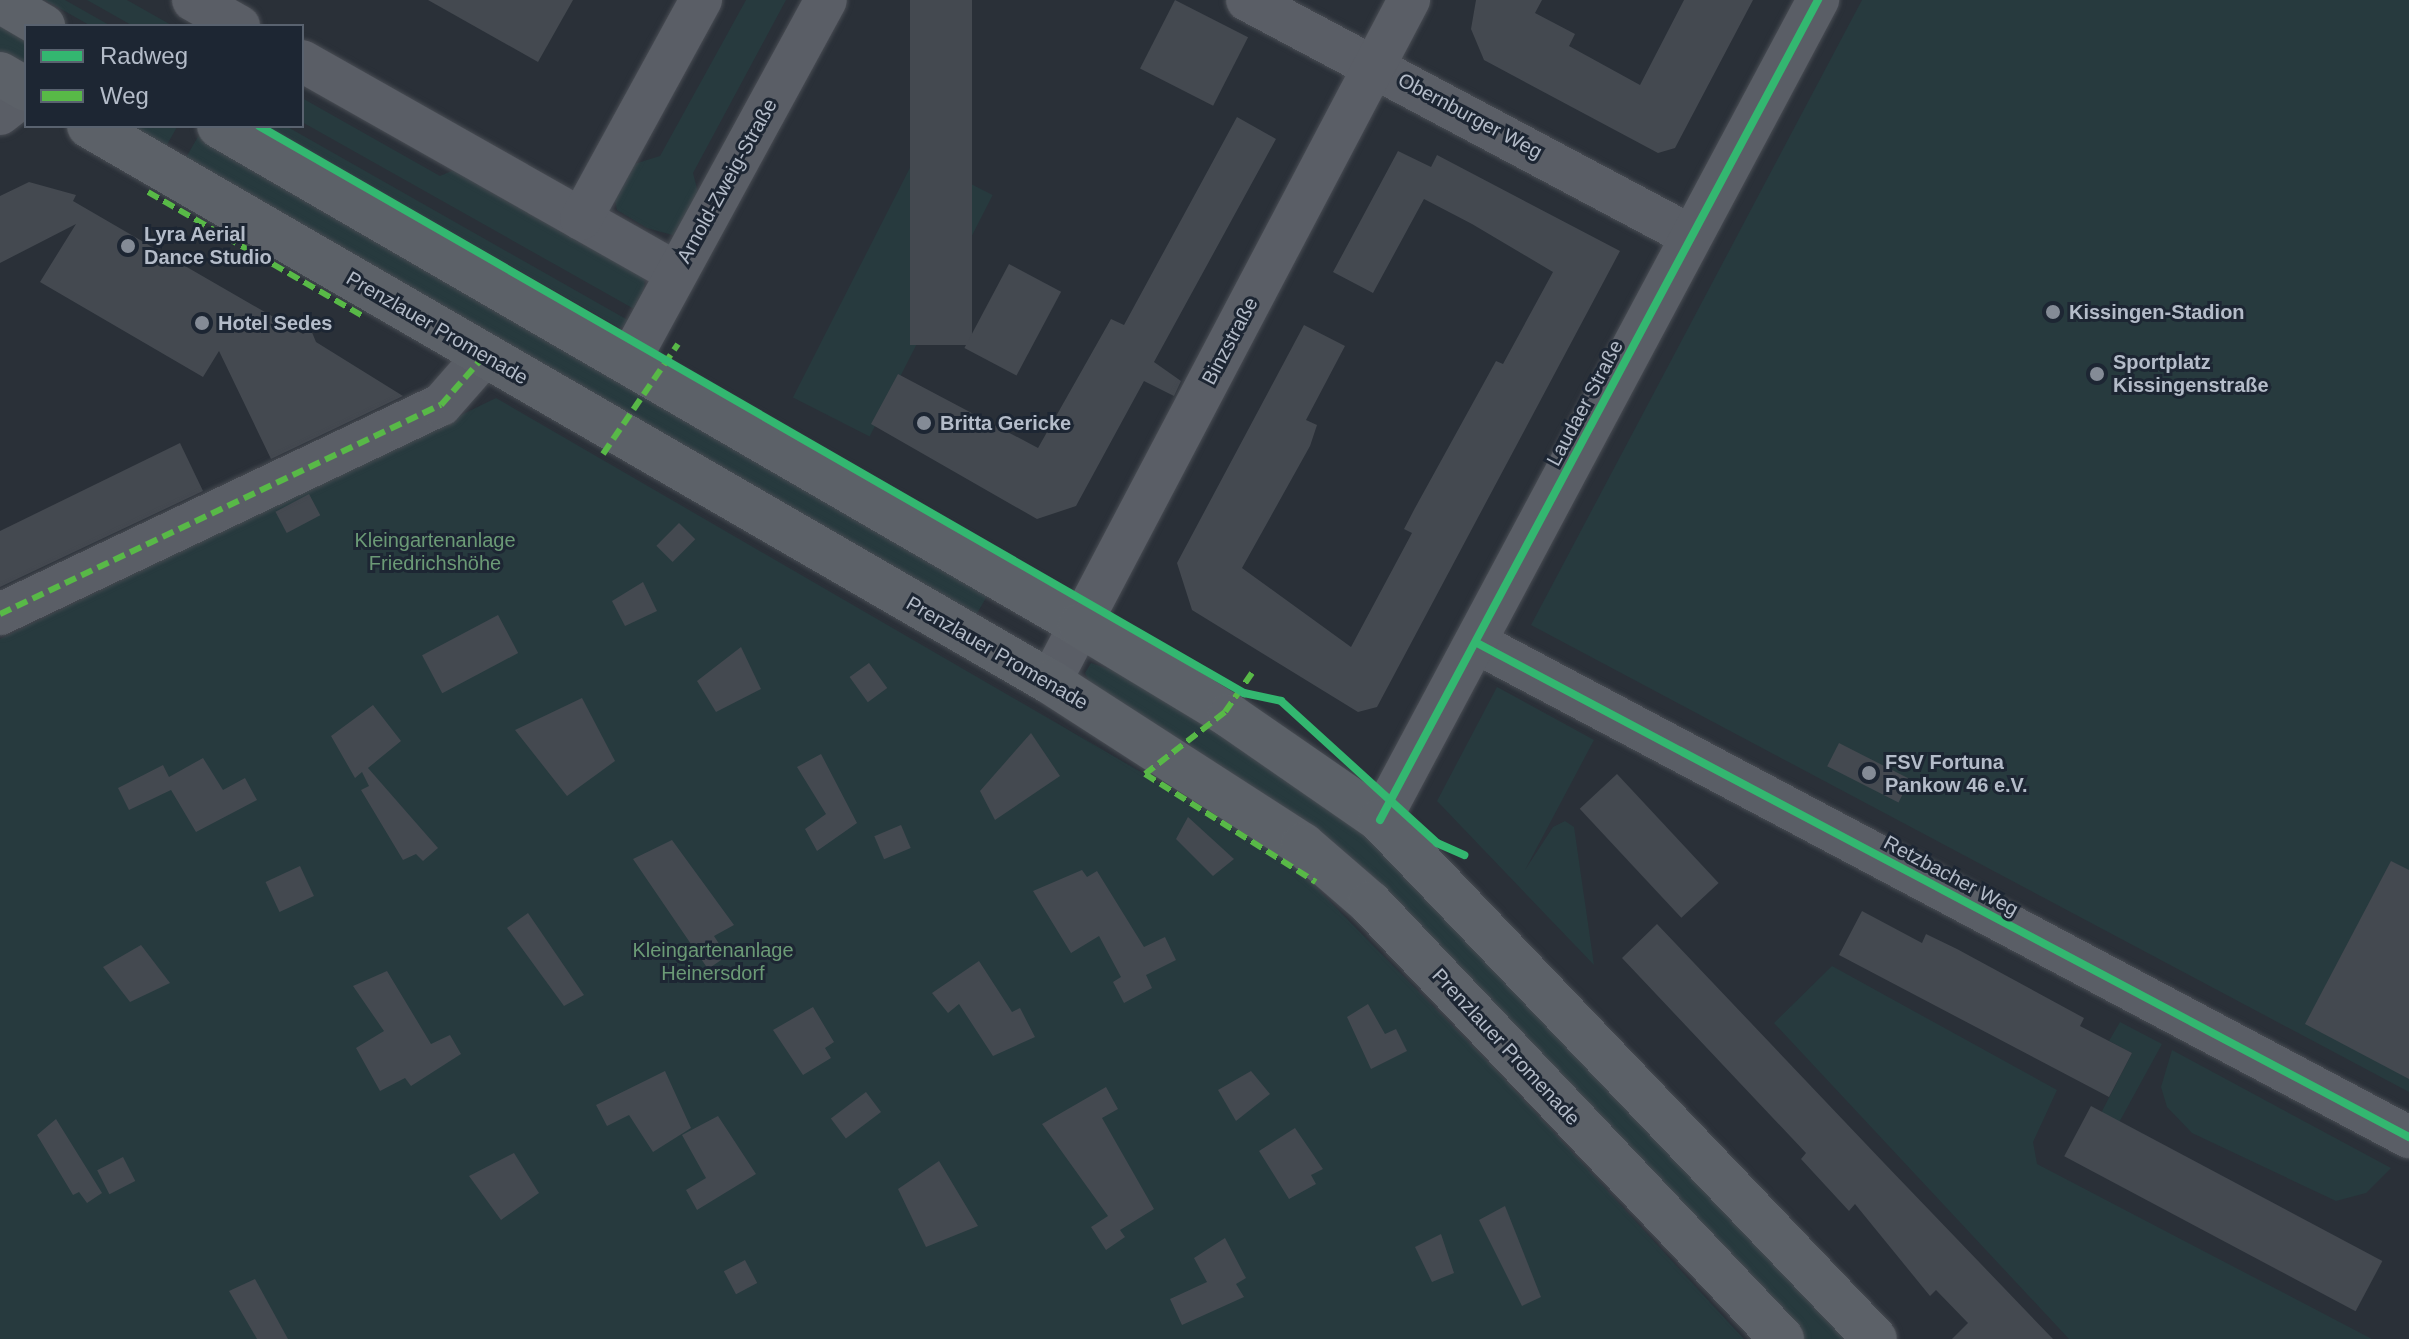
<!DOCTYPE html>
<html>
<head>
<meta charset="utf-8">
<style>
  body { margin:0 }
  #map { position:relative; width:2409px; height:1339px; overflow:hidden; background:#2a3038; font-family:Arial,sans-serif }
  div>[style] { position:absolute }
  .green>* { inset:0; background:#273a3e; transform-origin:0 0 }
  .building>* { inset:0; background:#444950; transform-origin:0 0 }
  .roads { filter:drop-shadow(0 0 2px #484c53) drop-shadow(0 0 2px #484c53) }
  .minor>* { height:42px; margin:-21px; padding:0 21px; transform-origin:21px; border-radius:21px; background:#5a5e66 }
  .major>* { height:44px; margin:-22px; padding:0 22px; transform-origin:22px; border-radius:22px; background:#5c6168 }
  .quiet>* { height:6px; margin-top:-3px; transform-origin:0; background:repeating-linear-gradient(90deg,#58b947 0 12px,transparent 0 18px) }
  .cycleway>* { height:8px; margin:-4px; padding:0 4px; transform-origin:4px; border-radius:4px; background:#33b770 }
  .dots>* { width:22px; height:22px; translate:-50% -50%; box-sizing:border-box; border:4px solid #1d2633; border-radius:50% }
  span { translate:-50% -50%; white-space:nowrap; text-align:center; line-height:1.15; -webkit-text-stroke:6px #1d2633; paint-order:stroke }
  .street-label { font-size:20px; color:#b4bcc9 }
  .poi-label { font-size:20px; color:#b4bcc9; font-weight:700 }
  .left { translate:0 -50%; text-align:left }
  .park-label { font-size:20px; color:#6b9a76 }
  .legend { position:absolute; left:24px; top:24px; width:280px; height:104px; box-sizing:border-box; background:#1d2633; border:2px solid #59626f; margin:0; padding:10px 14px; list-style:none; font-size:24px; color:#b4bcc9 }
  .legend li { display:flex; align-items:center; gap:16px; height:40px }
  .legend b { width:40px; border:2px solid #59626f }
</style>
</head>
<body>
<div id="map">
  <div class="green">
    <div style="clip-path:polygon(45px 0,65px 0,111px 26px,91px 26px)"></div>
    <div style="clip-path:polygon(87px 0,127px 0,173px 26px,133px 26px)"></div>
    <div style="clip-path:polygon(746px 0,786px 0,693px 173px,699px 197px,676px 236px,647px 228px,617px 210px,614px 195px,631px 165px,660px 156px)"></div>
    <div style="clip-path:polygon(1862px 0,2409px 0,2409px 1092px,1531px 625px)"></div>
    <div style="clip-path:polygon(0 23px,26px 38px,26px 67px,0 52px)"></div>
    <div style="clip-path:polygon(302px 98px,440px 176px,467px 164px,645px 275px,643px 314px,302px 122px)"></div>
    <div style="clip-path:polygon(122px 126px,176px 126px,177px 127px,164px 150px)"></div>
    <div style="clip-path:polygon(266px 126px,286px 126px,633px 323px,620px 328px)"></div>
    <div style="left:199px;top:135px;width:913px;height:33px;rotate:30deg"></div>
    <div style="left:916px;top:156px;width:86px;height:271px;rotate:27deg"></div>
    <div style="clip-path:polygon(496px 398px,1284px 855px,1496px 1070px,1744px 1339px,0 1339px,0 639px)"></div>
    <div style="clip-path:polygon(1091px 663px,1132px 677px,1382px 842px,1855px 1339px,1803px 1339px,1349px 865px,1090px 683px,1085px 673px)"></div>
    <div style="clip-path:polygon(1497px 687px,1594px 740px,1525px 870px,1553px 827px,1565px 821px,1574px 827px,1594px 965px,1437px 801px)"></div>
    <div style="clip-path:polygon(1832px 966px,2057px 1090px,2033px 1142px,2037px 1164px,2372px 1339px,2069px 1339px,1774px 1023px)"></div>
    <div style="clip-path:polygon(2120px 1022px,2162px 1044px,2116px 1128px,2098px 1119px,2132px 1053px,2109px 1041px)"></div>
    <div style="clip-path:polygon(2172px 1050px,2391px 1168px,2366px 1193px,2336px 1201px,2192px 1133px,2167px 1107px,2161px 1087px)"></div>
  </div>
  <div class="building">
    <div style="clip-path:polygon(428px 0,573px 0,538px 62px)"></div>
    <div style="left:910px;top:0;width:62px;height:345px"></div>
    <div style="left:1175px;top:0;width:82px;height:77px;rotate:27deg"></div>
    <div style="clip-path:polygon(1476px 0,1542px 0,1535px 13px,1575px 34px,1569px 46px,1640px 85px,1684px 0,1753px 0,1675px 148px,1658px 153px,1484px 60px,1471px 29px)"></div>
    <div style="clip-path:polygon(1237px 117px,1276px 139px,1154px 362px,1181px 381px,1174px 396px,1144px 381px,1076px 506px,1037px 519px,871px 424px,898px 374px,1038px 448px,1111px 319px,1124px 325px)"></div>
    <div style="clip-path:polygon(1398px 151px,1431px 167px,1437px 155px,1620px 251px,1377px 707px,1358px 712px,1192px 610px,1177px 563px,1304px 325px,1345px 346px,1306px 420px,1317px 425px,1310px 446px,1242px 568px,1351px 647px,1412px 533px,1404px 529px,1415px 508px,1496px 361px,1503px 364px,1553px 272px,1472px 224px,1424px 199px,1373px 293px,1333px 272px)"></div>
    <div style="clip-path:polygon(29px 182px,76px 195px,73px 201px,166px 255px,303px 334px,311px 330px,316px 342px,403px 396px,271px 459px,219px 351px,203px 377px,40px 282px,76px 224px,0 263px,0 196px)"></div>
    <div style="left:1009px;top:264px;width:59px;height:95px;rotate:28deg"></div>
    <div style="clip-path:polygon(180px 443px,203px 491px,0 587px,0 531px)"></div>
    <div style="left:309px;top:494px;width:24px;height:38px;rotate:62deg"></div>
    <div style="left:679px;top:523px;width:23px;height:32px;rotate:45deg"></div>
    <div style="clip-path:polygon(643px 582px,657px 611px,625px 626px,612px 601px)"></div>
    <div style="left:498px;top:615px;width:43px;height:86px;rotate:62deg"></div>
    <div style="clip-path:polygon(741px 647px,761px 689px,716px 712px,697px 681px)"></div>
    <div style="left:869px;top:663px;width:31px;height:24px;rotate:54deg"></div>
    <div style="clip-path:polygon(582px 698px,615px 761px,567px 796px,515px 730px)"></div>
    <div style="clip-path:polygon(373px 705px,401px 741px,368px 768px,438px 848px,423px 861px,416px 854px,403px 860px,361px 790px,369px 786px,362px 772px,355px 778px,331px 736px)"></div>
    <div style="clip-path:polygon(1031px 733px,1060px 776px,995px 820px,980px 791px)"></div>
    <div style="left:1839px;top:743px;width:80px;height:26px;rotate:27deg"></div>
    <div style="clip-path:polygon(821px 754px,857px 823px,817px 851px,805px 829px,826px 814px,797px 767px)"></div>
    <div style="clip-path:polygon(203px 758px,223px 790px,245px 778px,257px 800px,196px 832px,171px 790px,129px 810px,118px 788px,163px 765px,169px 777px)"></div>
    <div style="left:1617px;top:774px;width:149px;height:51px;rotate:47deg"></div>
    <div style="clip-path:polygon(1188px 817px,1234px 859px,1213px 876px,1176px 839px)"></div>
    <div style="left:901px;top:825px;width:25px;height:29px;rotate:67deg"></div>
    <div style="clip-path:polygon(672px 840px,734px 925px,714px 936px,727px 956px,708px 969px,633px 859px)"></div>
    <div style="clip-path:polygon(2391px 861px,2409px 870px,2409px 1079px,2305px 1024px)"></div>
    <div style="left:300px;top:866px;width:33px;height:38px;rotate:65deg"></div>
    <div style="clip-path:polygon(1082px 870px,1087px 877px,1097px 871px,1144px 947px,1165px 937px,1176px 960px,1146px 975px,1152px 988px,1124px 1003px,1113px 982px,1121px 977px,1099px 936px,1071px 953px,1033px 891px)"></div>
    <div style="clip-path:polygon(1862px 911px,1922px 943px,1926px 934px,1957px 949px,2084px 1018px,2080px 1026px,2132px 1053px,2109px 1097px,1839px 955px)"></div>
    <div style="clip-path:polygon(528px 913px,584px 995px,564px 1006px,507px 928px)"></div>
    <div style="clip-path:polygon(1657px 924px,1884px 1163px,2053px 1339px,1952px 1339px,1968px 1323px,1936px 1290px,1930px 1296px,1855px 1204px,1849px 1211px,1801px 1159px,1806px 1153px,1622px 958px)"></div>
    <div style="clip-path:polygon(141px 945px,170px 983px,130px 1002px,103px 967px)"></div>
    <div style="clip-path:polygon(979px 961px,1012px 1012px,1020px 1008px,1035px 1037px,993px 1056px,959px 1004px,948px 1013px,932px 993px)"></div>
    <div style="clip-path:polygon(387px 971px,431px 1044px,450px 1035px,461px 1054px,411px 1086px,405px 1078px,380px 1091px,356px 1048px,384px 1031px,353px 986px)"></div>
    <div style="clip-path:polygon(1368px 1004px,1385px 1034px,1396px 1029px,1407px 1051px,1371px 1069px,1347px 1017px)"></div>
    <div style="clip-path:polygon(813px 1007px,834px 1042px,825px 1048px,831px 1058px,803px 1075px,773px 1030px)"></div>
    <div style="clip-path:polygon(665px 1071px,691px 1128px,653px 1152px,629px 1115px,607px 1126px,596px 1105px)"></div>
    <div style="clip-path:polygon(1251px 1071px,1270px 1094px,1236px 1121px,1218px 1090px)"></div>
    <div style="clip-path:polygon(1106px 1087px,1118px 1109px,1102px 1118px,1154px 1209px,1120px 1230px,1125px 1237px,1106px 1250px,1091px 1227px,1108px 1216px,1042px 1124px)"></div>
    <div style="left:866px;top:1092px;width:25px;height:44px;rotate:53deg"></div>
    <div style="left:2091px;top:1106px;width:330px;height:57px;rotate:28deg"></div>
    <div style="clip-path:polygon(718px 1116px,756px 1174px,697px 1210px,686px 1190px,706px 1178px,682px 1135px)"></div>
    <div style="clip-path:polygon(56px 1119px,102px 1193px,87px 1203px,79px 1192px,73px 1195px,37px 1135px)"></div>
    <div style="clip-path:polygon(1295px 1128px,1323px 1169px,1311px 1175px,1316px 1184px,1289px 1199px,1259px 1151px)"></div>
    <div style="clip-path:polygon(514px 1153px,539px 1193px,501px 1220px,469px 1176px)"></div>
    <div style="left:123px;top:1157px;width:27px;height:29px;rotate:63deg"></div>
    <div style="clip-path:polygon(939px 1161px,978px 1226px,926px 1247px,898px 1189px)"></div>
    <div style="clip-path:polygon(1505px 1206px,1541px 1297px,1522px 1306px,1479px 1220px)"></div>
    <div style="clip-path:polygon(1441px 1234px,1454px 1273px,1432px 1282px,1415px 1247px)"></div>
    <div style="clip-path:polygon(1225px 1238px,1246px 1278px,1236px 1284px,1244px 1297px,1182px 1325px,1170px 1299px,1207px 1282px,1194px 1258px)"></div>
    <div style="left:745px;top:1260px;width:26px;height:24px;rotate:62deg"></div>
    <div style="clip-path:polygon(255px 1279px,288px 1339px,257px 1339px,229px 1291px)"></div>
  </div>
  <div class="roads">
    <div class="minor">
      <div style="left:193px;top:0;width:53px;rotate:29.5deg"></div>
      <div style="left:1247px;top:0;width:503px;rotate:27.99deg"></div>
      <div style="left:302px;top:61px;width:430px;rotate:29.5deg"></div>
      <div style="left:0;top:114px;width:33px;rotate:-38deg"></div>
      <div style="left:581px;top:219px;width:250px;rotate:-61.3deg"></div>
      <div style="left:628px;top:363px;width:413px;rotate:-61.4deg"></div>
      <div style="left:0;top:614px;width:488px;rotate:-25.4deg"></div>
      <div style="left:441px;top:405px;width:65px;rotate:-48.7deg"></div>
      <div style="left:1477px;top:643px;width:1055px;rotate:27.93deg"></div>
      <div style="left:1050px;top:682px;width:771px;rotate:-62.24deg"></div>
      <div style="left:1380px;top:820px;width:930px;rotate:-61.89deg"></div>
    </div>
    <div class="major">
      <div style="left:0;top:1px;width:50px;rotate:30.2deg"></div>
      <div style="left:0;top:74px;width:30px;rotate:30deg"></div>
      <div style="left:89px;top:126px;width:1110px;rotate:30.05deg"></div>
      <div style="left:1050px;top:682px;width:301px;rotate:32.8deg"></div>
      <div style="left:1303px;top:845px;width:89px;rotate:40.9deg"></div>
      <div style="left:1370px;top:903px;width:600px;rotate:46.62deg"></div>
      <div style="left:219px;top:126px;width:995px;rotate:30.09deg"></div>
      <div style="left:1080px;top:625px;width:175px;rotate:31.2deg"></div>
      <div style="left:1230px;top:716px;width:183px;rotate:34.7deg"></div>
      <div style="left:1380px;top:820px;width:717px;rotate:46.36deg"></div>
    </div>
  </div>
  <div class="quiet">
    <div style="left:148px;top:192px;width:248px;rotate:30deg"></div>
    <div style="left:603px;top:454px;width:133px;rotate:-55.7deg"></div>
    <div style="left:0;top:614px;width:488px;rotate:-25.4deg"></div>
    <div style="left:441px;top:405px;width:65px;rotate:-48.7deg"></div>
    <div style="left:1252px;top:673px;width:47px;rotate:124.7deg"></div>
    <div style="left:1225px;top:712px;width:101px;rotate:142.2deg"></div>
    <div style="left:1145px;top:774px;width:202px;rotate:32.3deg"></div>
  </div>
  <div class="cycleway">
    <div style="left:259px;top:126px;width:1137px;rotate:29.93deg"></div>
    <div style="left:1244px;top:693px;width:38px;rotate:12deg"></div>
    <div style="left:1281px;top:701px;width:211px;rotate:42.3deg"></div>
    <div style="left:1437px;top:843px;width:30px;rotate:24deg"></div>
    <div style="left:1477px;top:643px;width:1055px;rotate:27.93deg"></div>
    <div style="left:1380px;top:820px;width:930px;rotate:-61.89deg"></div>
  </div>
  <div class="dots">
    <div style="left:128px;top:246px;background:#848b96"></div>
    <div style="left:2053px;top:312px;background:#848b96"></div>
    <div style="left:202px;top:323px;background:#848b96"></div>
    <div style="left:2097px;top:374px;background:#848b96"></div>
    <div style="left:924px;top:423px;background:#848b96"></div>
    <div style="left:1869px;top:773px;background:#848b96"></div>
  </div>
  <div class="street-label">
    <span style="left:1470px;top:116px;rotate:28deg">Obernburger Weg</span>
    <span style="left:727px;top:181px;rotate:-61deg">Arnold-Zweig-Straße</span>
    <span style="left:437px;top:328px;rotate:30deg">Prenzlauer Promenade</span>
    <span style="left:1230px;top:341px;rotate:-62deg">Binzstraße</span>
    <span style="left:1585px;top:403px;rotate:-62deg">Laudaer Straße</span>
    <span style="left:997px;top:653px;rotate:30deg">Prenzlauer Promenade</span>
    <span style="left:1951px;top:876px;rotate:28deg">Retzbacher Weg</span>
    <span style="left:1506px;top:1047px;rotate:47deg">Prenzlauer Promenade</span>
  </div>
  <div class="poi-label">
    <span class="left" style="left:144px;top:246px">Lyra Aerial<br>Dance Studio</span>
    <span class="left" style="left:2069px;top:312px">Kissingen-Stadion</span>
    <span class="left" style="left:218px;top:323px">Hotel Sedes</span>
    <span class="left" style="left:2113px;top:374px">Sportplatz<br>Kissingenstraße</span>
    <span class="left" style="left:940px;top:423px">Britta Gericke</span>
    <span class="left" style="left:1885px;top:774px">FSV Fortuna<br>Pankow 46 e.V.</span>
  </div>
  <div class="park-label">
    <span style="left:435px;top:552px">Kleingartenanlage<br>Friedrichshöhe</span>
    <span style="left:713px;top:962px">Kleingartenanlage<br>Heinersdorf</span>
  </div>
  <ul class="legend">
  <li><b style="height:10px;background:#33b770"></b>Radweg</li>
  <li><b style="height:10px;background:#58b947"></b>Weg</li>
  </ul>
</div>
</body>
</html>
